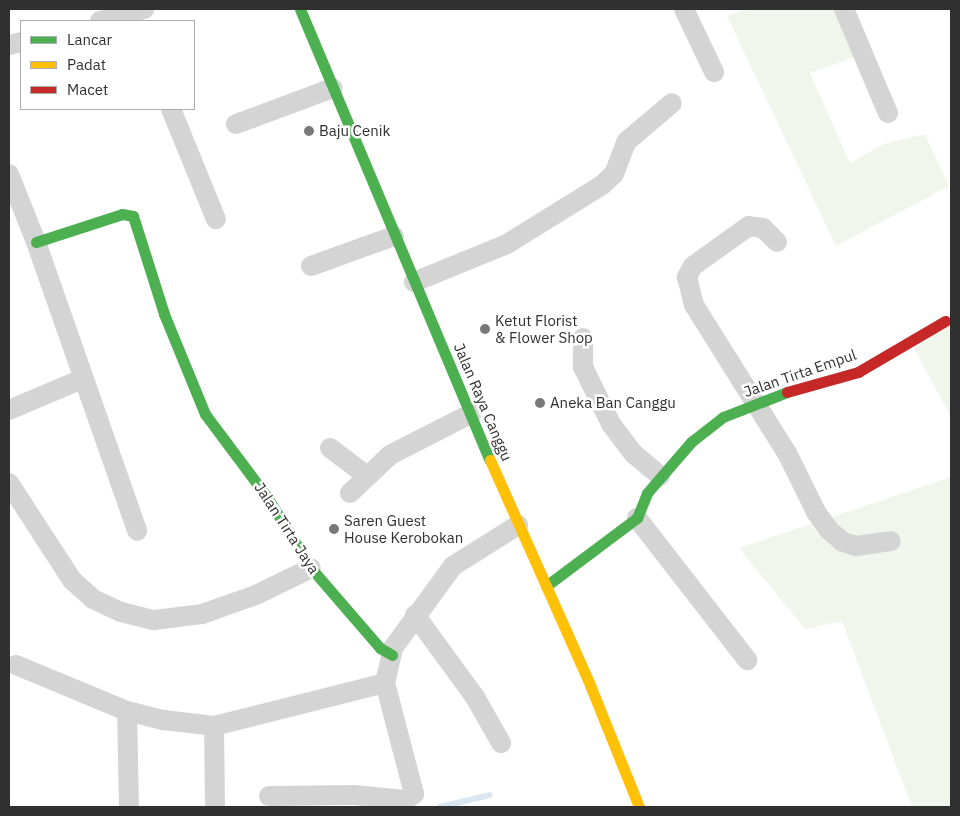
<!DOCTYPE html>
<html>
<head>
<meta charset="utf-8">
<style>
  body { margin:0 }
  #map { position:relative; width:960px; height:816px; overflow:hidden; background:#fff; font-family:"IBM Plex Sans",sans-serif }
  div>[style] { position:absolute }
  .green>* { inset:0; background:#f1f6ed }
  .stream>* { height:6px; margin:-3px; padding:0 3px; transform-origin:3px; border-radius:3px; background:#d9e7f3 }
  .street>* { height:20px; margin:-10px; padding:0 10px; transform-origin:10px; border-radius:10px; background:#d4d4d4 }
  .fast>* { height:11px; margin:-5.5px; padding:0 5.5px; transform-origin:5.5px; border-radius:5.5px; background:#4caf50 }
  .slow>* { height:11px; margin:-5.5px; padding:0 5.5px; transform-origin:5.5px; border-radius:5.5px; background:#ffc107 }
  .jam>* { height:11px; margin:-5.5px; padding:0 5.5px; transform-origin:5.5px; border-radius:5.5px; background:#c62828 }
  .dots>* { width:14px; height:14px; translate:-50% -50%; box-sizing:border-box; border:2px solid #fff; border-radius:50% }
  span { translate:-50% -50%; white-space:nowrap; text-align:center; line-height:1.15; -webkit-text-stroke:5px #fff; paint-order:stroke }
  .poi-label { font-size:15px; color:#303030 }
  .left { translate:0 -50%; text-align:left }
  .street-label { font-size:15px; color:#303030 }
  .frame { position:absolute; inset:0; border:10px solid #303030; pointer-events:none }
  .legend { position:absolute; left:20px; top:20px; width:175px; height:90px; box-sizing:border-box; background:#fff; border:1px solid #acacac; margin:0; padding:6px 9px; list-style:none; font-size:15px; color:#303030 }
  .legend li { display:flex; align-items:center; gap:10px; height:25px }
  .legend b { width:25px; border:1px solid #acacac }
</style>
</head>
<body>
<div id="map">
  <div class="green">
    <div style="clip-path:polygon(749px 9px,839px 9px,855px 57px,810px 73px,850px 163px,884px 144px,925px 134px,949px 186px,836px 246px,727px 16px)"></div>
    <div style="clip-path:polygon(951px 324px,951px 417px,914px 348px)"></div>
    <div style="clip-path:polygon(951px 477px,951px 807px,912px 807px,842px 621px,805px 629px,739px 548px)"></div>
  </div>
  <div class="stream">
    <div style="left:440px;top:807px;width:51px;rotate:-13.5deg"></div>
  </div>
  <div class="street">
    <div style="left:684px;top:9px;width:70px;rotate:64.5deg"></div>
    <div style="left:844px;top:9px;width:113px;rotate:67.1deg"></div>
    <div style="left:100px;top:21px;width:46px;rotate:-15.3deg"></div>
    <div style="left:9px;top:45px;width:12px;rotate:-14deg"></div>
    <div style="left:171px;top:109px;width:119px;rotate:67.8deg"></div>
    <div style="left:236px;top:124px;width:103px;rotate:-20.4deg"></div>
    <div style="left:9px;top:174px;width:73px;rotate:68.3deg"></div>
    <div style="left:36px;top:242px;width:306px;rotate:70.7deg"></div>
    <div style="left:777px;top:242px;width:20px;rotate:-135deg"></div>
    <div style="left:763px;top:228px;width:14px;rotate:-172deg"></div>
    <div style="left:749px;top:226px;width:69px;rotate:144.5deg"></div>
    <div style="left:693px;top:266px;width:13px;rotate:119deg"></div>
    <div style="left:687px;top:277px;width:29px;rotate:76deg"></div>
    <div style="left:694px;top:305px;width:175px;rotate:57.9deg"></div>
    <div style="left:787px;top:453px;width:66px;rotate:63.8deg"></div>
    <div style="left:816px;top:512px;width:22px;rotate:54deg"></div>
    <div style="left:829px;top:530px;width:18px;rotate:41deg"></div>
    <div style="left:843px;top:542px;width:14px;rotate:17deg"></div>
    <div style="left:856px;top:546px;width:35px;rotate:-8deg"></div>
    <div style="left:311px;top:266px;width:88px;rotate:-19.9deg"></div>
    <div style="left:414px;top:282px;width:100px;rotate:-22.2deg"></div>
    <div style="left:507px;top:244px;width:112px;rotate:-31.8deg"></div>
    <div style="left:602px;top:185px;width:16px;rotate:-43deg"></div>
    <div style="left:614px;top:174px;width:34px;rotate:-69deg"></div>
    <div style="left:626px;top:142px;width:60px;rotate:-40.3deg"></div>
    <div style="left:583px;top:338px;width:29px;rotate:90deg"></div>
    <div style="left:583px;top:367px;width:64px;rotate:63.8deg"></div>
    <div style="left:611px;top:424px;width:38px;rotate:53deg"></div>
    <div style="left:634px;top:454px;width:34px;rotate:40deg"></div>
    <div style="left:9px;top:410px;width:79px;rotate:-23deg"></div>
    <div style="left:330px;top:448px;width:46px;rotate:37.1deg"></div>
    <div style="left:9px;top:483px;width:116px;rotate:57deg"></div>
    <div style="left:72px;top:580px;width:28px;rotate:42deg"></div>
    <div style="left:93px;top:599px;width:31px;rotate:25deg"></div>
    <div style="left:121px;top:612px;width:34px;rotate:14deg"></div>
    <div style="left:154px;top:620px;width:48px;rotate:-7.1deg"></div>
    <div style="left:202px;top:614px;width:57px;rotate:-19.4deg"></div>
    <div style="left:256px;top:595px;width:61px;rotate:-26.1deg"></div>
    <div style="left:350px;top:493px;width:55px;rotate:-43.5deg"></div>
    <div style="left:390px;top:455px;width:92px;rotate:-27.1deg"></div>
    <div style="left:637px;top:518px;width:180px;rotate:52.2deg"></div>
    <div style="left:415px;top:615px;width:102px;rotate:53.8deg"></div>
    <div style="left:475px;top:697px;width:53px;rotate:60.5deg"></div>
    <div style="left:16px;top:665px;width:120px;rotate:22.5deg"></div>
    <div style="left:127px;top:711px;width:38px;rotate:14deg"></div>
    <div style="left:164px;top:720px;width:50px;rotate:6.8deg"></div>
    <div style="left:214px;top:726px;width:176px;rotate:-14.1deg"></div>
    <div style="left:127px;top:711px;width:96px;rotate:88.8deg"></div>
    <div style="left:214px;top:726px;width:81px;rotate:89.3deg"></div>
    <div style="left:269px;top:796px;width:85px;rotate:-0.7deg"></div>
    <div style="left:354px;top:795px;width:51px;rotate:5.6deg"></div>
    <div style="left:405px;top:800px;width:11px;rotate:-34deg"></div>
    <div style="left:414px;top:794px;width:115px;rotate:-104.6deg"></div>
    <div style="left:385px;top:683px;width:36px;rotate:-77deg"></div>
    <div style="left:393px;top:648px;width:102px;rotate:-53.8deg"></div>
    <div style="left:453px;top:566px;width:77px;rotate:-32.2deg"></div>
  </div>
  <div class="fast">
    <div style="left:300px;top:9px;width:489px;rotate:67.2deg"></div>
    <div style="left:36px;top:242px;width:90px;rotate:-18deg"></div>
    <div style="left:122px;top:214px;width:11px;rotate:10deg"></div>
    <div style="left:133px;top:216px;width:103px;rotate:72.4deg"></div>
    <div style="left:164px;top:314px;width:108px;rotate:67.7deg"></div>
    <div style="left:205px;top:414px;width:104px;rotate:53.2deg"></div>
    <div style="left:267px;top:497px;width:84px;rotate:58.2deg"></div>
    <div style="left:311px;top:568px;width:106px;rotate:49.2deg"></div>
    <div style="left:380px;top:648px;width:14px;rotate:30deg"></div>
    <div style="left:546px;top:586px;width:114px;rotate:-36.8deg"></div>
    <div style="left:637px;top:518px;width:27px;rotate:-68deg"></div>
    <div style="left:647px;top:493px;width:67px;rotate:-49.2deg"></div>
    <div style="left:691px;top:442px;width:41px;rotate:-38deg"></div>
    <div style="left:723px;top:417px;width:69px;rotate:-21.3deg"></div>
  </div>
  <div class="slow">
    <div style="left:490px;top:460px;width:246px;rotate:66deg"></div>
    <div style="left:590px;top:685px;width:131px;rotate:68.1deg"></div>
  </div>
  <div class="jam">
    <div style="left:787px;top:392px;width:74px;rotate:-15.7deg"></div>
    <div style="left:858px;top:372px;width:101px;rotate:-30.4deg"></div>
  </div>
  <div class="dots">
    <div style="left:309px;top:131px;background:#787878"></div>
    <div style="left:485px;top:329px;background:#787878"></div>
    <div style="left:540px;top:403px;background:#787878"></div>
    <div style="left:334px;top:529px;background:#787878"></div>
  </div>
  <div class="poi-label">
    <span class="left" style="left:319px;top:131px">Baju Cenik</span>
    <span class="left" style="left:495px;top:329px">Ketut Florist<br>&amp; Flower Shop</span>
    <span class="left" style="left:550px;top:403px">Aneka Ban Canggu</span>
    <span class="left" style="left:344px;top:529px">Saren Guest<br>House Kerobokan</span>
  </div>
  <div class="street-label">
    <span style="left:800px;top:373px;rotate:-19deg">Jalan Tirta Empul</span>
    <span style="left:483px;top:402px;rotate:67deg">Jalan Raya Canggu</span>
    <span style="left:287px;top:528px;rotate:57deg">Jalan Tirta Jaya</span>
  </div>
  <div class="frame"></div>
  <ul class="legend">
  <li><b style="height:6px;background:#4caf50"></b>Lancar</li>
  <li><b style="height:6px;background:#ffc107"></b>Padat</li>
  <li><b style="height:6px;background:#c62828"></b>Macet</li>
  </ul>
</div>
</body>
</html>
